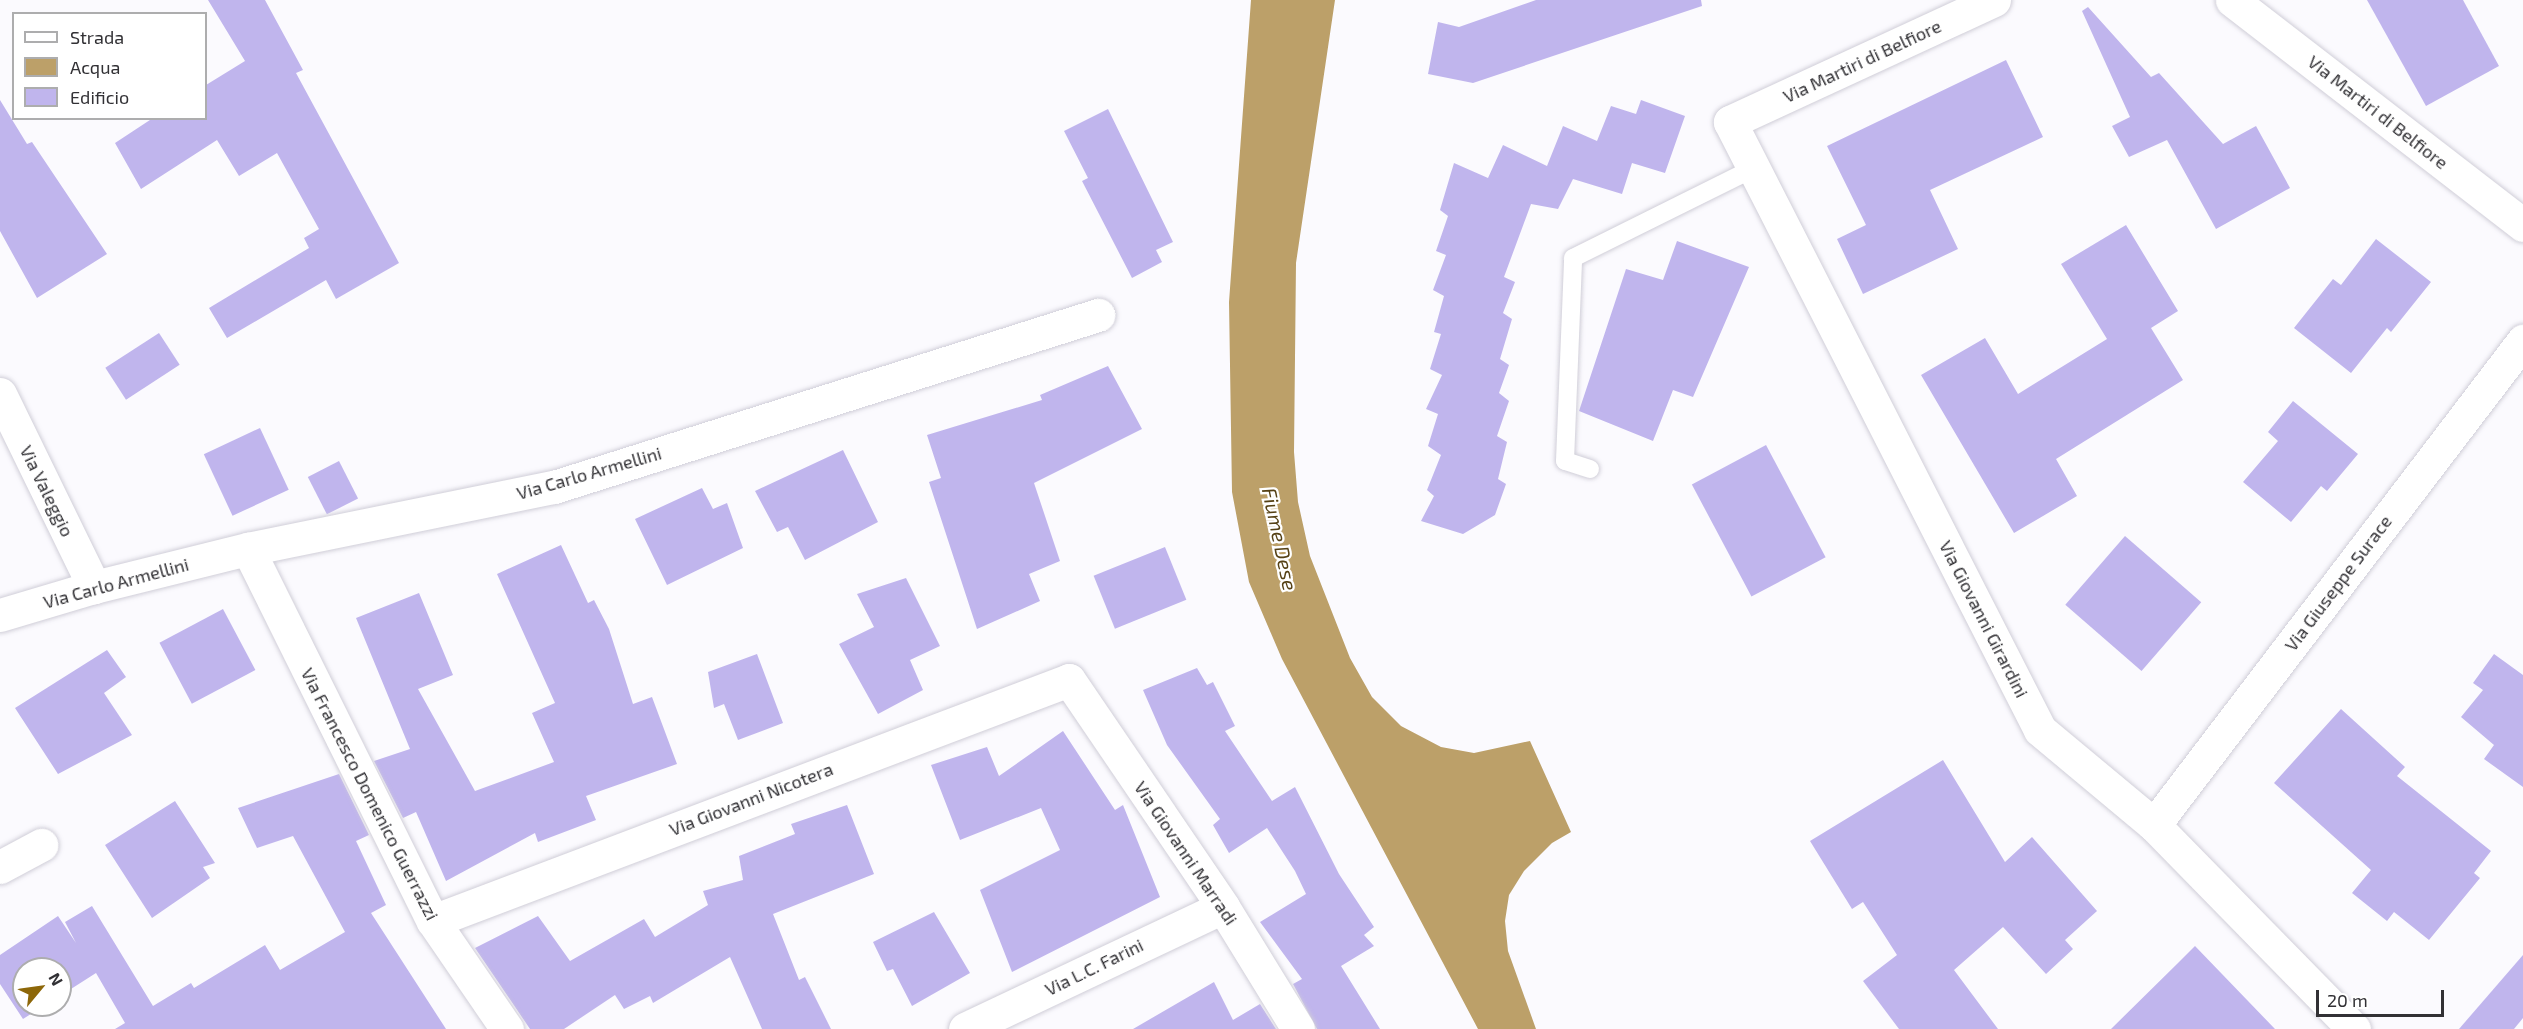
<!DOCTYPE html>
<html>
<head>
<meta charset="utf-8">
<style>
  body { margin:0 }
  #map { position:relative; width:2523px; height:1029px; overflow:hidden; background:#fbfafe; font-family:"Exo 2",sans-serif }
  div>[style] { position:absolute }
  .water>* { inset:0; background:#bca069 }
  .building>* { inset:0; background:#c0b5ed; transform-origin:0 0 }
  .roads { filter:drop-shadow(0 0 2px #d0ced8) drop-shadow(0 0 2px #d0ced8) }
  .service>* { height:18px; margin:-9px; padding:0 9px; transform-origin:9px; border-radius:9px; background:#fff }
  .minor>* { height:33px; margin:-16.5px; padding:0 16.5px; transform-origin:16.5px; border-radius:16.5px; background:#fff }
  span { translate:-50% -50%; white-space:nowrap; text-align:center; line-height:1.15; -webkit-text-stroke:4.5px #fff; paint-order:stroke }
  .street-label { font-size:18px; color:#323135 }
  .water-label { font-size:20px; color:#554115; font-style:italic }
  .legend { position:absolute; left:12px; top:12px; width:195px; height:108px; box-sizing:border-box; background:#fff; border:2px solid #adadae; margin:0; padding:8px 10px; list-style:none; font-size:18px; color:#323135 }
  .legend li { display:flex; align-items:center; gap:12px; height:30px }
  .legend b { width:30px; border:2px solid #adadae }
  .north { position:absolute; left:12px; top:957px; width:60px; height:60px; box-sizing:border-box; background:#fff; border:2px solid #adadae; border-radius:50%; rotate:61deg; font-size:16px; font-weight:700; line-height:24px; text-align:center; color:#323135 }
  .north::after { content:''; display:block; margin:auto; width:21px; height:27px; background:#8d6709; clip-path:polygon(50% 0,100% 100%,50% 72%,0 100%) }
  .scale { position:absolute; left:2316px; top:990px; width:128px; height:27px; box-sizing:border-box; border:3px solid #323135; border-top:0; padding-left:8px; font-size:18px; line-height:21px; white-space:nowrap; color:#323135; -webkit-text-stroke:4px #fff; paint-order:stroke }
</style>
</head>
<body>
<div id="map">
  <div class="water">
    <div style="clip-path:polygon(1251px 0,1335px 0,1296px 263px,1294px 452px,1298px 502px,1310px 556px,1350px 658px,1372px 697px,1401px 726px,1441px 747px,1474px 753px,1530px 741px,1571px 832px,1552px 843px,1524px 871px,1509px 895px,1505px 921px,1508px 951px,1536px 1029px,1478px 1029px,1282px 659px,1249px 582px,1232px 492px,1229px 302px)"></div>
  </div>
  <div class="building">
    <div style="clip-path:polygon(208px 0,265px 0,303px 70px,296px 73px,399px 263px,336px 299px,326px 280px,227px 338px,209px 308px,309px 248px,304px 238px,319px 229px,277px 153px,239px 176px,217px 140px,141px 189px,115px 143px,153px 118px,206px 118px,206px 85px,245px 61px)"></div>
    <div style="clip-path:polygon(1536px 0,1701px 0,1702px 6px,1473px 83px,1428px 74px,1438px 22px,1459px 27px)"></div>
    <div style="clip-path:polygon(2367px 0,2463px 0,2499px 66px,2426px 106px)"></div>
    <div style="clip-path:polygon(2088px 7px,2151px 77px,2159px 73px,2223px 144px,2256px 126px,2290px 188px,2216px 229px,2167px 140px,2129px 157px,2112px 126px,2130px 117px,2082px 11px)"></div>
    <div style="clip-path:polygon(2006px 60px,2043px 137px,1930px 190px,1958px 249px,1863px 294px,1837px 239px,1866px 225px,1827px 146px)"></div>
    <div style="clip-path:polygon(0 100px,27px 144px,32px 142px,107px 254px,37px 298px,0 231px)"></div>
    <div style="clip-path:polygon(1641px 100px,1685px 116px,1665px 173px,1632px 163px,1622px 194px,1573px 179px,1558px 209px,1531px 204px,1504px 277px,1515px 282px,1503px 313px,1512px 319px,1500px 359px,1509px 365px,1499px 393px,1509px 401px,1497px 436px,1507px 442px,1498px 479px,1506px 484px,1495px 515px,1463px 534px,1421px 521px,1434px 496px,1427px 490px,1441px 455px,1428px 446px,1438px 414px,1426px 409px,1442px 375px,1430px 369px,1441px 334px,1434px 332px,1444px 296px,1433px 290px,1446px 255px,1436px 251px,1448px 216px,1440px 210px,1454px 163px,1488px 178px,1503px 145px,1547px 166px,1563px 126px,1597px 141px,1611px 106px,1636px 114px)"></div>
    <div style="clip-path:polygon(1108px 109px,1173px 242px,1156px 250px,1162px 262px,1132px 278px,1082px 181px,1088px 178px,1064px 131px)"></div>
    <div style="clip-path:polygon(2126px 225px,2178px 311px,2151px 328px,2183px 380px,2056px 459px,2077px 496px,2014px 533px,1921px 375px,1985px 338px,2018px 394px,2107px 339px,2061px 264px)"></div>
    <div style="clip-path:polygon(2376px 239px,2431px 282px,2391px 332px,2387px 328px,2351px 373px,2294px 328px,2333px 279px,2341px 285px)"></div>
    <div style="clip-path:polygon(1677px 241px,1749px 267px,1693px 397px,1673px 390px,1653px 441px,1579px 411px,1626px 269px,1663px 280px)"></div>
    <div style="left:159px;top:333px;width:38px;height:64px;rotate:57deg"></div>
    <div style="clip-path:polygon(1108px 366px,1142px 429px,1034px 483px,1060px 561px,1029px 574px,1040px 601px,977px 629px,929px 482px,941px 478px,927px 435px,1042px 400px,1040px 395px)"></div>
    <div style="clip-path:polygon(2293px 401px,2358px 454px,2327px 491px,2321px 486px,2291px 522px,2243px 482px,2278px 441px,2268px 432px)"></div>
    <div style="left:260px;top:428px;width:68px;height:62px;rotate:65deg"></div>
    <div style="left:1766px;top:445px;width:127px;height:84px;rotate:62deg"></div>
    <div style="clip-path:polygon(843px 450px,878px 522px,805px 560px,788px 527px,777px 532px,755px 491px)"></div>
    <div style="left:339px;top:461px;width:42px;height:35px;rotate:63deg"></div>
    <div style="clip-path:polygon(702px 488px,713px 509px,727px 503px,743px 548px,667px 585px,635px 519px)"></div>
    <div style="left:2125px;top:536px;width:101px;height:91px;rotate:41deg"></div>
    <div style="clip-path:polygon(561px 545px,588px 603px,594px 600px,609px 629px,633px 704px,652px 697px,677px 764px,586px 796px,596px 820px,538px 842px,535px 833px,446px 881px,416px 812px,403px 818px,374px 761px,410px 749px,356px 618px,419px 593px,453px 675px,418px 689px,475px 791px,554px 762px,532px 713px,555px 703px,497px 574px)"></div>
    <div style="left:1165px;top:547px;width:57px;height:77px;rotate:68deg"></div>
    <div style="clip-path:polygon(906px 578px,940px 646px,910px 660px,923px 690px,878px 714px,839px 644px,874px 627px,857px 594px)"></div>
    <div style="left:223px;top:609px;width:69px;height:72px;rotate:62deg"></div>
    <div style="clip-path:polygon(107px 650px,126px 677px,104px 693px,132px 735px,58px 774px,15px 708px)"></div>
    <div style="clip-path:polygon(757px 654px,783px 723px,738px 740px,724px 704px,714px 708px,708px 672px)"></div>
    <div style="clip-path:polygon(2494px 654px,2523px 675px,2523px 787px,2484px 759px,2494px 745px,2461px 717px,2483px 690px,2473px 683px)"></div>
    <div style="clip-path:polygon(1197px 668px,1207px 685px,1213px 682px,1235px 726px,1225px 731px,1272px 801px,1295px 787px,1339px 874px,1374px 927px,1364px 935px,1374px 946px,1341px 966px,1380px 1029px,1317px 1029px,1293px 984px,1302px 979px,1260px 922px,1306px 894px,1295px 871px,1267px 828px,1229px 853px,1213px 825px,1220px 819px,1167px 745px,1143px 690px)"></div>
    <div style="clip-path:polygon(2341px 709px,2405px 767px,2397px 776px,2491px 851px,2474px 873px,2480px 878px,2429px 940px,2394px 912px,2387px 921px,2352px 893px,2371px 870px,2274px 783px)"></div>
    <div style="clip-path:polygon(1063px 731px,1115px 810px,1123px 805px,1160px 897px,1012px 972px,980px 890px,1060px 850px,1041px 808px,960px 840px,931px 765px,987px 747px,999px 776px)"></div>
    <div style="clip-path:polygon(1943px 760px,2005px 862px,2032px 837px,2097px 911px,2065px 940px,2073px 949px,2046px 974px,2003px 927px,1954px 970px,1998px 1029px,1899px 1029px,1863px 981px,1897px 955px,1863px 902px,1852px 909px,1810px 841px)"></div>
    <div style="clip-path:polygon(339px 774px,369px 835px,356px 841px,386px 905px,371px 913px,446px 1029px,115px 1029px,125px 1023px,96px 973px,60px 996px,60px 969px,24px 969px,24px 1005px,45px 1005px,23px 1019px,0 984px,0 955px,58px 916px,76px 943px,65px 922px,92px 906px,153px 1006px,191px 983px,194px 988px,265px 945px,280px 970px,345px 932px,293px 836px,257px 848px,238px 808px)"></div>
    <div style="clip-path:polygon(175px 801px,215px 863px,203px 867px,210px 878px,152px 918px,105px 845px)"></div>
    <div style="clip-path:polygon(847px 805px,874px 874px,773px 914px,799px 980px,805px 977px,831px 1029px,762px 1029px,730px 957px,653px 1003px,650px 996px,624px 1009px,615px 995px,564px 1029px,530px 1029px,475px 948px,538px 916px,570px 961px,644px 919px,655px 937px,708px 905px,703px 891px,743px 880px,739px 856px,795px 834px,791px 824px)"></div>
    <div style="clip-path:polygon(934px 912px,970px 973px,912px 1006px,893px 969px,887px 971px,873px 942px)"></div>
    <div style="clip-path:polygon(2195px 946px,2275px 1029px,2111px 1029px,2178px 963px)"></div>
    <div style="clip-path:polygon(2523px 955px,2523px 1018px,2514px 1029px,2459px 1029px)"></div>
    <div style="clip-path:polygon(1214px 982px,1233px 1020px,1260px 1004px,1276px 1029px,1133px 1029px)"></div>
  </div>
  <div class="roads">
    <div class="service">
      <div style="left:1590px;top:469px;width:26px;rotate:-162deg"></div>
      <div style="left:1565px;top:461px;width:203px;rotate:-87.7deg"></div>
      <div style="left:1573px;top:258px;width:202px;rotate:-26.4deg"></div>
    </div>
    <div class="minor">
      <div style="left:1994px;top:0;width:291px;rotate:155.2deg"></div>
      <div style="left:1730px;top:122px;width:682px;rotate:62.98deg"></div>
      <div style="left:2040px;top:730px;width:148px;rotate:39.8deg"></div>
      <div style="left:2154px;top:825px;width:286px;rotate:45.6deg"></div>
      <div style="left:2232px;top:0;width:368px;rotate:37.7deg"></div>
      <div style="left:0;top:394px;width:215px;rotate:64deg"></div>
      <div style="left:248px;top:549px;width:415px;rotate:63.6deg"></div>
      <div style="left:433px;top:921px;width:131px;rotate:55.6deg"></div>
      <div style="left:0;top:615px;width:98px;rotate:-16.6deg"></div>
      <div style="left:94px;top:587px;width:159px;rotate:-13.9deg"></div>
      <div style="left:248px;top:549px;width:312px;rotate:-11.5deg"></div>
      <div style="left:554px;top:487px;width:571px;rotate:-17.55deg"></div>
      <div style="left:2154px;top:825px;width:609px;rotate:-52.68deg"></div>
      <div style="left:0;top:867px;width:47px;rotate:-28.2deg"></div>
      <div style="left:433px;top:921px;width:680px;rotate:-20.75deg"></div>
      <div style="left:1069px;top:680px;width:274px;rotate:55.8deg"></div>
      <div style="left:1223px;top:907px;width:143px;rotate:58.4deg"></div>
      <div style="left:965px;top:1029px;width:285px;rotate:-25.3deg"></div>
    </div>
  </div>
  <div class="street-label">
    <span style="left:1862px;top:61px;rotate:-25deg">Via Martiri di Belfiore</span>
    <span style="left:2378px;top:112px;rotate:38deg">Via Martiri di Belfiore</span>
    <span style="left:589px;top:473px;rotate:-16deg">Via Carlo Armellini</span>
    <span style="left:47px;top:491px;rotate:64deg">Via Valeggio</span>
    <span style="left:116px;top:583px;rotate:-15deg">Via Carlo Armellini</span>
    <span style="left:2338px;top:583px;rotate:-53deg">Via Giuseppe Surace</span>
    <span style="left:1984px;top:619px;rotate:63deg">Via Giovanni Girardini</span>
    <span style="left:370px;top:794px;rotate:63deg">Via Francesco Domenico Guerrazzi</span>
    <span style="left:751px;top:799px;rotate:-21deg">Via Giovanni Nicotera</span>
    <span style="left:1186px;top:853px;rotate:56deg">Via Giovanni Marradi</span>
    <span style="left:1094px;top:967px;rotate:-26deg">Via L.C. Farini</span>
  </div>
  <div class="water-label">
    <span style="left:1280px;top:539px;rotate:78deg">Fiume Dese</span>
  </div>
  <ul class="legend">
  <li><b style="height:8px;background:#fff"></b>Strada</li>
  <li><b style="height:16px;background:#bca069"></b>Acqua</li>
  <li><b style="height:16px;background:#c0b5ed"></b>Edificio</li>
  </ul>
  <div class="north">N</div>
  <div class="scale">20 m</div>
</div>
</body>
</html>
